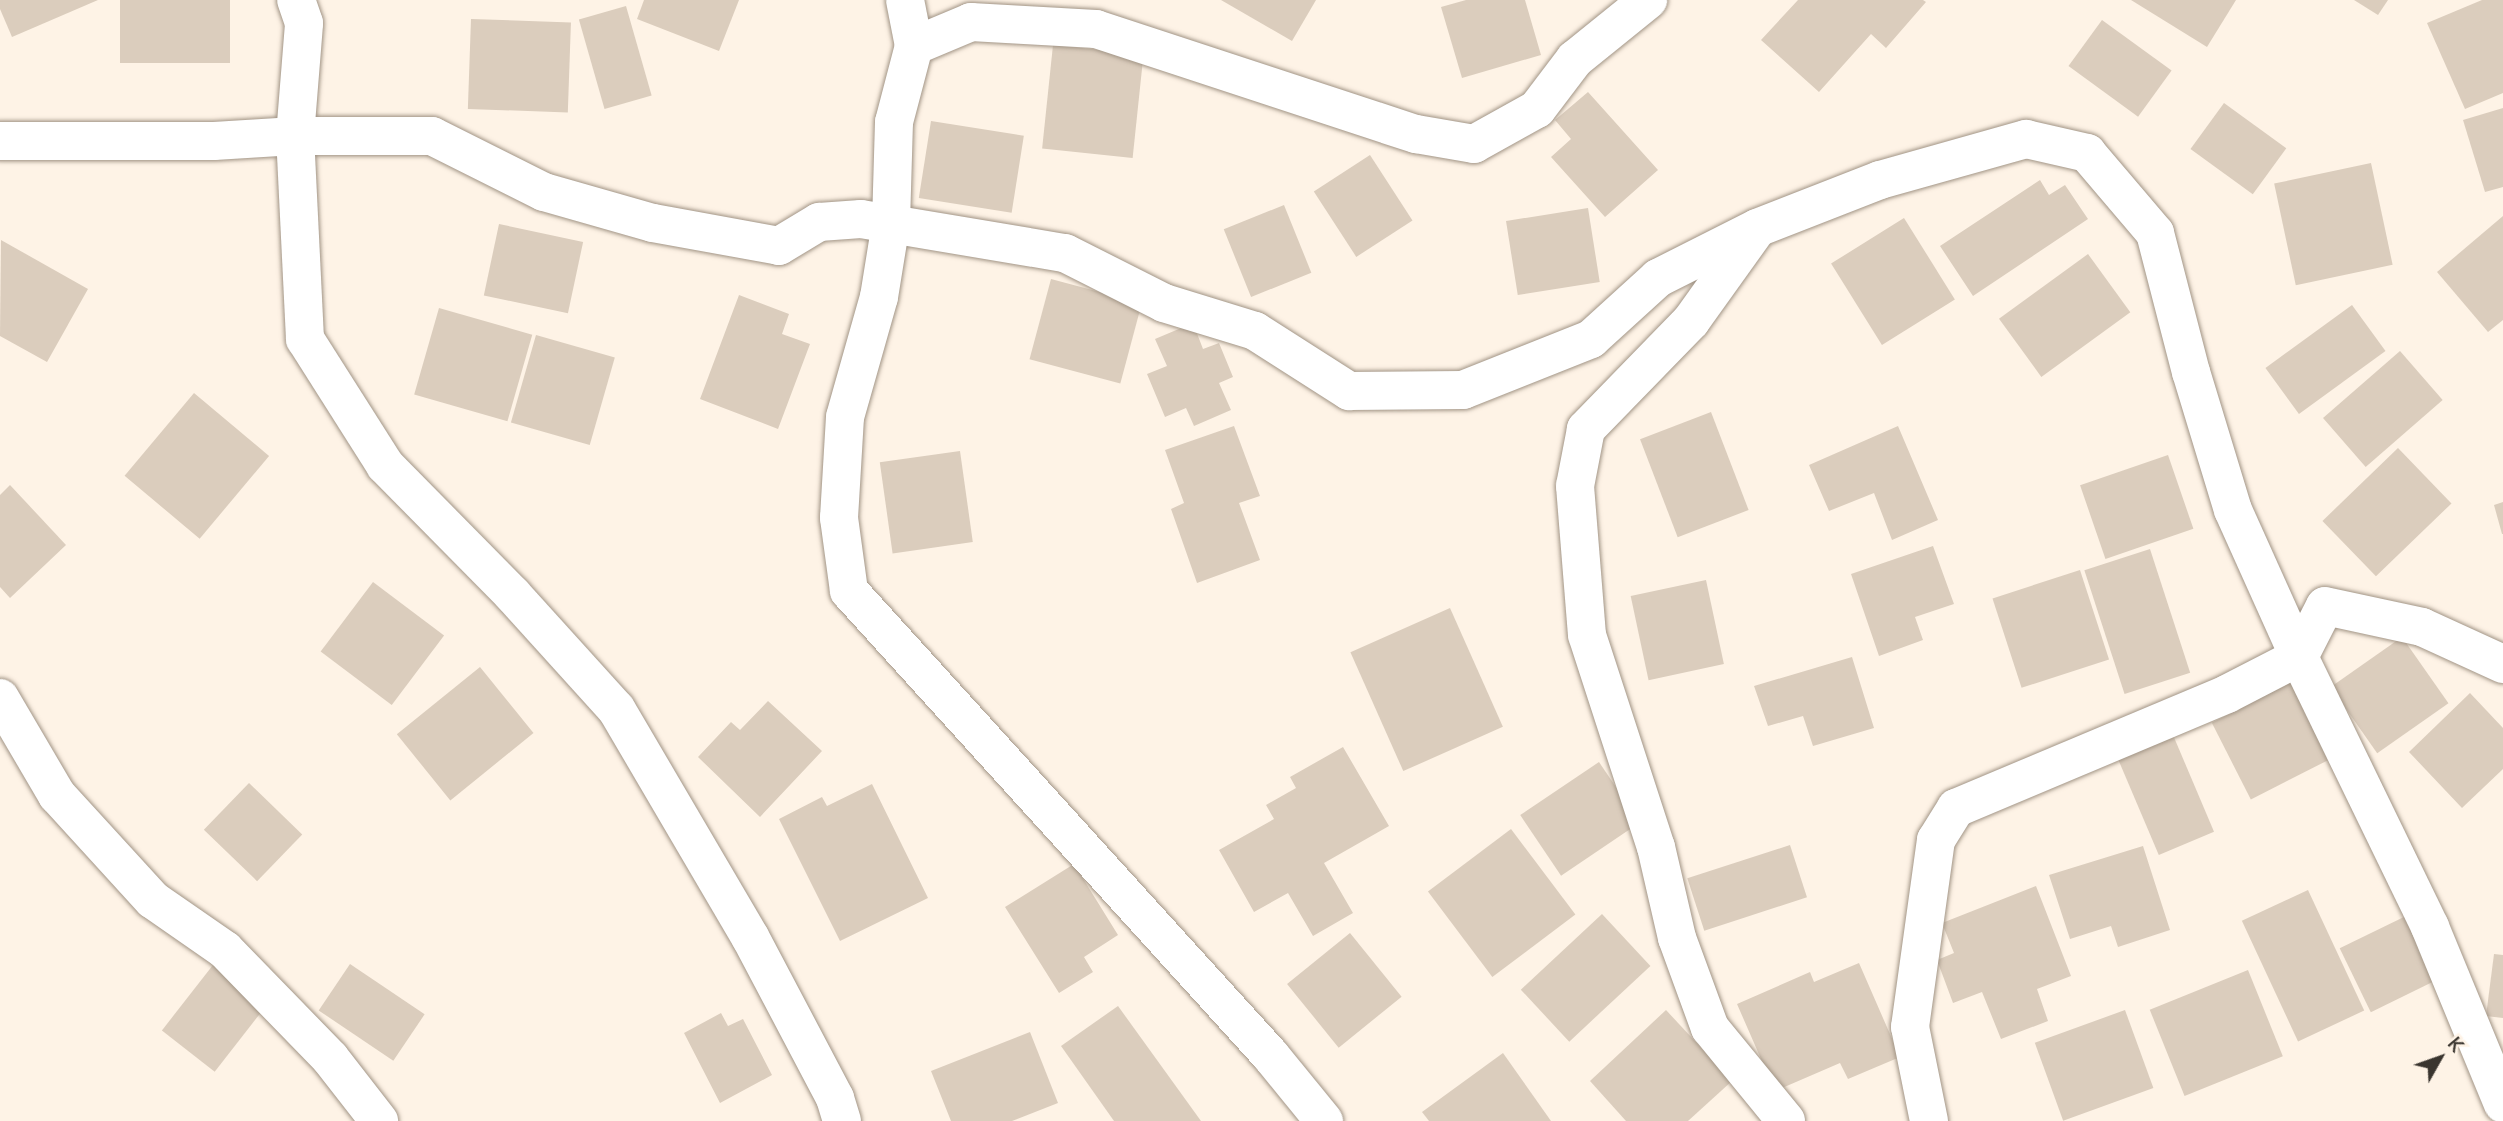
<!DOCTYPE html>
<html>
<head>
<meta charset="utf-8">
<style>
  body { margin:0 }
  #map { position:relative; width:2503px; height:1121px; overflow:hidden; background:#fef3e6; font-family:Manrope,sans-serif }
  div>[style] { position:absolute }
  .building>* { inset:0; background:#dbcdbd; transform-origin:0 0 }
  .roads { filter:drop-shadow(0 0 2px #a19485) drop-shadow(0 0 2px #a19485) }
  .minor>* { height:38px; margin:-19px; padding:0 19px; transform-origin:19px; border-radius:19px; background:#fff }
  span { translate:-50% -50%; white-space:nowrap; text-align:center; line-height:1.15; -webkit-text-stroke:7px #fef3e6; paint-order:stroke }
  .north { position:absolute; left:2405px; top:1023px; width:70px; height:70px; -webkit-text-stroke:5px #fef3e6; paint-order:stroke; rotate:50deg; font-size:19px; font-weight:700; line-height:28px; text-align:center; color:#3a352f }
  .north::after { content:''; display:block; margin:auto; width:24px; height:32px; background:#3a352f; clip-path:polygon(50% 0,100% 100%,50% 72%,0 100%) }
</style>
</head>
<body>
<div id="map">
  <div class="building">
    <div style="clip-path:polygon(0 0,98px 0,12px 37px,0 9px)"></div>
    <div style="left:120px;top:0;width:110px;height:63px"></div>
    <div style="clip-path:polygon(644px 0,739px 0,719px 51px,637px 19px)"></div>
    <div style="clip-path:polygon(1221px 0,1316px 0,1292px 41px)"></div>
    <div style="clip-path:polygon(1466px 0,1525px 0,1541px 55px,1462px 78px,1441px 7px)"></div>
    <div style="clip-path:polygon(1798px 0,1923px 0,1926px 2px,1886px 48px,1871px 34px,1819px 92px,1761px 40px)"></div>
    <div style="clip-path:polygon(2131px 0,2236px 0,2207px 47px)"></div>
    <div style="clip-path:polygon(2354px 0,2388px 0,2378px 15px)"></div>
    <div style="clip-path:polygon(2482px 0,2503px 0,2503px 93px,2465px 109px,2427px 23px)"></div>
    <div style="left:626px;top:6px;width:93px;height:49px;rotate:74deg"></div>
    <div style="left:471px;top:19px;width:100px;height:90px;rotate:2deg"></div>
    <div style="left:2102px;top:20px;width:86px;height:57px;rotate:36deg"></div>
    <div style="left:1053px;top:45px;width:91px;height:104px;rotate:6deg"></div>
    <div style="clip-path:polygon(1588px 92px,1658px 170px,1605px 217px,1551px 157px,1571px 139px,1555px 120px)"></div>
    <div style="left:2224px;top:103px;width:77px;height:57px;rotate:36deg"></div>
    <div style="clip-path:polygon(2503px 108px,2503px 187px,2485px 192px,2463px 120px)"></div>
    <div style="left:931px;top:121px;width:94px;height:78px;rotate:9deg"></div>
    <div style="left:1370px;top:155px;width:78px;height:67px;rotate:57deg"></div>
    <div style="left:2371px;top:163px;width:104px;height:99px;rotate:78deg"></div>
    <div style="clip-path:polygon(2040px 180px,2049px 195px,2065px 185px,2088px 219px,1973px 296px,1940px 246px)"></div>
    <div style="left:1284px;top:205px;width:73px;height:65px;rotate:68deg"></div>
    <div style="left:1588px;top:208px;width:75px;height:83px;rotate:81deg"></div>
    <div style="clip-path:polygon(2503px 216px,2503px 320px,2488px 332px,2437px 272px)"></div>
    <div style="left:1904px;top:218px;width:96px;height:86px;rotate:58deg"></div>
    <div style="left:499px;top:224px;width:86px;height:73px;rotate:12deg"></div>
    <div style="clip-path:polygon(1px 240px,88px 289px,47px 362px,0 336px)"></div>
    <div style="left:2088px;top:254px;width:72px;height:110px;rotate:54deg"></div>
    <div style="left:1051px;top:279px;width:94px;height:83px;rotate:15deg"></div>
    <div style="clip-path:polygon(739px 295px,789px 314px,782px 334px,810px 344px,778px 429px,700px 399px)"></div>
    <div style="left:2352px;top:305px;width:57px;height:107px;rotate:54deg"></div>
    <div style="left:439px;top:308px;width:97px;height:90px;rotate:16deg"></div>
    <div style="clip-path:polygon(1193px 323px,1203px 349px,1219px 343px,1233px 377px,1219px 383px,1231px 410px,1194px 426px,1186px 408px,1165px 417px,1147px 374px,1167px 366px,1155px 339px)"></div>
    <div style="left:536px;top:335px;width:82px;height:91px;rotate:16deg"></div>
    <div style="left:2400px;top:351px;width:65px;height:102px;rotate:49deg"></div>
    <div style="left:194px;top:393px;width:98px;height:108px;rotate:40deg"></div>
    <div style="left:1711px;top:412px;width:105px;height:76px;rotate:69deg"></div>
    <div style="clip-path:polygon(1234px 426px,1260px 496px,1239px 503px,1260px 560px,1197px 583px,1171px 509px,1184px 503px,1165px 450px)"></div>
    <div style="clip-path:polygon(1898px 426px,1938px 520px,1892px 540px,1874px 493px,1829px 511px,1809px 465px)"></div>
    <div style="left:2398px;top:448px;width:77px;height:105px;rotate:46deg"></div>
    <div style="left:960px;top:451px;width:92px;height:81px;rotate:82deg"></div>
    <div style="left:2168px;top:455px;width:78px;height:93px;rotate:71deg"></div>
    <div style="clip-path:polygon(10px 485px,66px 545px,10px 598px,0 587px,0 495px)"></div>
    <div style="clip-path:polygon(2503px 502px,2503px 534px,2502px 534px,2494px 505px)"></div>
    <div style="clip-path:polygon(1933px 546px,1954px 604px,1915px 617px,1923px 640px,1879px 656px,1851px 574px)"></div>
    <div style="left:2150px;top:549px;width:130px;height:69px;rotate:72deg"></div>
    <div style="left:2080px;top:570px;width:94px;height:92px;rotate:72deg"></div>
    <div style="left:1706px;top:580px;width:86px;height:77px;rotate:78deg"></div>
    <div style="left:373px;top:582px;width:89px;height:87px;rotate:37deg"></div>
    <div style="left:1450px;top:608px;width:130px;height:109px;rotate:66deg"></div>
    <div style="left:2402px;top:637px;width:81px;height:87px;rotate:55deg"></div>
    <div style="clip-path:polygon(1852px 657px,1874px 728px,1813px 746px,1803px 716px,1768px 726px,1754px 686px)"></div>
    <div style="left:480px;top:667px;width:85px;height:107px;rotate:51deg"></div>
    <div style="left:2292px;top:682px;width:86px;height:90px;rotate:63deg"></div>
    <div style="clip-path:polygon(2470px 693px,2503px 728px,2503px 769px,2462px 808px,2409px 752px)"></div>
    <div style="clip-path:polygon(768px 701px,822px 751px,760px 817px,698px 757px,731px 722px,740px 730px)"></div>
    <div style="left:2173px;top:735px;width:105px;height:60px;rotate:67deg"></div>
    <div style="clip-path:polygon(1343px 747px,1389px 826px,1324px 863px,1353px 913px,1313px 936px,1288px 893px,1254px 912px,1219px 850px,1274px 819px,1266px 805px,1296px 788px,1290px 777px)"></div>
    <div style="left:1599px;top:762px;width:73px;height:95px;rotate:56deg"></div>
    <div style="left:249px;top:783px;width:74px;height:65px;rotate:44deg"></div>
    <div style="clip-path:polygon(872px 784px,928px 898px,840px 941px,779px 819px,822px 797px,827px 806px)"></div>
    <div style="left:1511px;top:829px;width:107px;height:104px;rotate:53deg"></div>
    <div style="left:1790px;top:845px;width:55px;height:108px;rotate:72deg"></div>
    <div style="clip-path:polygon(2143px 846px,2170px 930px,2118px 947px,2111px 926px,2070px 939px,2049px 875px)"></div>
    <div style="clip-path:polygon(1074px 864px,1118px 935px,1084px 957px,1093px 972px,1059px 993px,1005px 907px)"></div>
    <div style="clip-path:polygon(2036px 886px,2071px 976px,2037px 989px,2048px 1021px,2001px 1039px,1982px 992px,1953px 1003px,1937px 960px,1954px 953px,1942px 923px)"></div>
    <div style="left:2308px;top:890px;width:133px;height:73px;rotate:65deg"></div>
    <div style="left:1602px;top:914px;width:71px;height:111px;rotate:47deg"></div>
    <div style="left:2408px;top:915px;width:71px;height:76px;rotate:64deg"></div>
    <div style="left:1350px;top:933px;width:82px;height:81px;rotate:51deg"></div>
    <div style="clip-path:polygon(2494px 954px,2503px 955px,2503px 1018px,2486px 1016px)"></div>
    <div style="clip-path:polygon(1859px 963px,1900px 1057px,1848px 1079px,1840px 1063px,1775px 1091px,1737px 1004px,1810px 972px,1814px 982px)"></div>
    <div style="left:350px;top:964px;width:90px;height:56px;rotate:34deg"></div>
    <div style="left:213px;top:965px;width:67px;height:83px;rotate:38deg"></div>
    <div style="left:2248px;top:970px;width:93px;height:106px;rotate:68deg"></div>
    <div style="clip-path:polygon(1118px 1006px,1201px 1121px,1114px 1121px,1061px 1046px)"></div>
    <div style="clip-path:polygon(1666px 1010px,1732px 1081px,1688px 1121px,1626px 1121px,1590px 1081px)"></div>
    <div style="left:2125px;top:1010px;width:83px;height:96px;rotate:70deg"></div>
    <div style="clip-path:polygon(721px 1013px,728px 1026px,743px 1019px,772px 1075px,720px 1103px,684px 1033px)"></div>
    <div style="clip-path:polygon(1030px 1032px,1058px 1103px,1012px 1121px,951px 1121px,931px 1071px)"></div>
    <div style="clip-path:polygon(1503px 1053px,1551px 1121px,1429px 1121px,1422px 1112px)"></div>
  </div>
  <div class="roads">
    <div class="minor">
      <div style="left:905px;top:0;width:47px;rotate:78.9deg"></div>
      <div style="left:0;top:141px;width:214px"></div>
      <div style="left:214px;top:141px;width:81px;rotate:-3.5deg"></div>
      <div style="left:295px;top:136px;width:113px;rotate:-85.4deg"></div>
      <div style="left:304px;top:23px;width:24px;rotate:-109deg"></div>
      <div style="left:1754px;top:233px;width:108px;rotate:125.6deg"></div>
      <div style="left:1691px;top:321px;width:151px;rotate:134.2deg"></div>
      <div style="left:1586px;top:429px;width:58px;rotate:100.9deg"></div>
      <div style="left:1575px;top:486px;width:149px;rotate:85.4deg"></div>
      <div style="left:1587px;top:635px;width:223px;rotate:72deg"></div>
      <div style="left:1656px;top:847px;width:93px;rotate:77deg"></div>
      <div style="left:1677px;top:938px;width:96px;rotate:69.9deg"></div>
      <div style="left:1710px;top:1028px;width:120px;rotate:50.7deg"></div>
      <div style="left:0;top:698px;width:113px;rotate:59.6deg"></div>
      <div style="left:57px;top:795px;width:142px;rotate:47.6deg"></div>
      <div style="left:153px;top:900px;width:88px;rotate:34.8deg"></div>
      <div style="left:225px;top:950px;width:151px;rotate:45.8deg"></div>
      <div style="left:330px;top:1058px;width:80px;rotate:52.1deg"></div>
      <div style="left:842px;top:1121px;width:24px;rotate:-107deg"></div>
      <div style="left:835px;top:1098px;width:182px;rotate:-117.8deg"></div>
      <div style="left:750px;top:937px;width:264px;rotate:-120.4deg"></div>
      <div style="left:616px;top:709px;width:154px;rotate:-132.1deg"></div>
      <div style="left:513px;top:595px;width:182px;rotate:-134.6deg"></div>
      <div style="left:385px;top:465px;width:149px;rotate:-122.4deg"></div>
      <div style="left:305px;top:339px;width:203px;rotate:-92.8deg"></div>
      <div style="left:295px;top:136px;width:137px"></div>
      <div style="left:432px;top:136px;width:125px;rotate:26.6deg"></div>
      <div style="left:544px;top:192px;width:113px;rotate:15.9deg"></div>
      <div style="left:653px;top:223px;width:128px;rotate:10.3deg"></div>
      <div style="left:779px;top:246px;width:47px;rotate:-31deg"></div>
      <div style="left:819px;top:222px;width:42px;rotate:-4.1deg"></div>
      <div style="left:861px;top:219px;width:207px;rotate:9.5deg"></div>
      <div style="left:1065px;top:253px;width:111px;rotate:26.8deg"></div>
      <div style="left:1164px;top:303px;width:95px;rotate:17.1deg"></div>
      <div style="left:1255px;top:331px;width:112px;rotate:32.6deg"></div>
      <div style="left:1349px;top:391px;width:114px;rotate:-0.5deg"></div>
      <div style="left:1463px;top:390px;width:138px;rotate:-21.7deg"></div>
      <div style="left:1591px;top:339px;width:91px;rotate:-42.3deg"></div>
      <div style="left:1658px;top:278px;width:111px;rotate:-26.8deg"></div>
      <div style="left:1757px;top:228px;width:132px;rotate:-21.3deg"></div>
      <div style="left:1880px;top:180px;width:152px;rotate:-15.7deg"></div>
      <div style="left:2026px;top:139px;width:63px;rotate:12.9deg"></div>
      <div style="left:2087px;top:153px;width:105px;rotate:49.6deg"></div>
      <div style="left:2155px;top:233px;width:144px;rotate:75.5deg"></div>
      <div style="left:2191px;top:372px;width:144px;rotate:73.1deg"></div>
      <div style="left:2233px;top:510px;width:161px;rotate:65.8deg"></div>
      <div style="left:2299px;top:657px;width:300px;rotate:64.1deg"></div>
      <div style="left:2430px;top:927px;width:191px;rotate:67.6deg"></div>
      <div style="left:1324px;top:1121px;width:84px;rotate:-129.2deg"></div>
      <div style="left:1271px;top:1056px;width:628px;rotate:-132.22deg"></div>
      <div style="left:849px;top:591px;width:74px;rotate:-97.8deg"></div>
      <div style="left:839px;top:518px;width:101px;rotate:-86.6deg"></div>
      <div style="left:845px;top:417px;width:125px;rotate:-74.2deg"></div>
      <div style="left:879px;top:297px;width:75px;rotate:-80.8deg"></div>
      <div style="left:891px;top:223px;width:101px;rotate:-88.3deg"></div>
      <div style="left:894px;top:122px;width:79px;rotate:-75.3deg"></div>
      <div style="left:914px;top:46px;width:62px;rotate:-22.8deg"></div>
      <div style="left:971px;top:22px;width:125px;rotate:3.2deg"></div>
      <div style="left:1096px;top:29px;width:337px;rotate:18.2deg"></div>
      <div style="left:1416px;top:134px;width:59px;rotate:9.8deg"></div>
      <div style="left:1474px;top:144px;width:72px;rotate:-29.1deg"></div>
      <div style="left:1537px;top:109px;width:63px;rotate:-52.8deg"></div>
      <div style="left:1575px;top:59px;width:94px;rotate:-38.9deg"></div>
      <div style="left:1929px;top:1121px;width:96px;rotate:-101.4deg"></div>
      <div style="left:1910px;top:1027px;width:189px;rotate:-82.1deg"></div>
      <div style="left:1936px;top:840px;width:38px;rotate:-58deg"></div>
      <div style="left:1956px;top:808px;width:294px;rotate:-22.8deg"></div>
      <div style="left:2227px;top:694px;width:81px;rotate:-27.2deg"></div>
      <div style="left:2299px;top:657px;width:57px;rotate:-63deg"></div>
      <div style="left:2325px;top:606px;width:99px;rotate:12.2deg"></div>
      <div style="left:2422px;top:627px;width:89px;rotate:24.6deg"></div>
    </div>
  </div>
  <div class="north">K</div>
</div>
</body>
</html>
